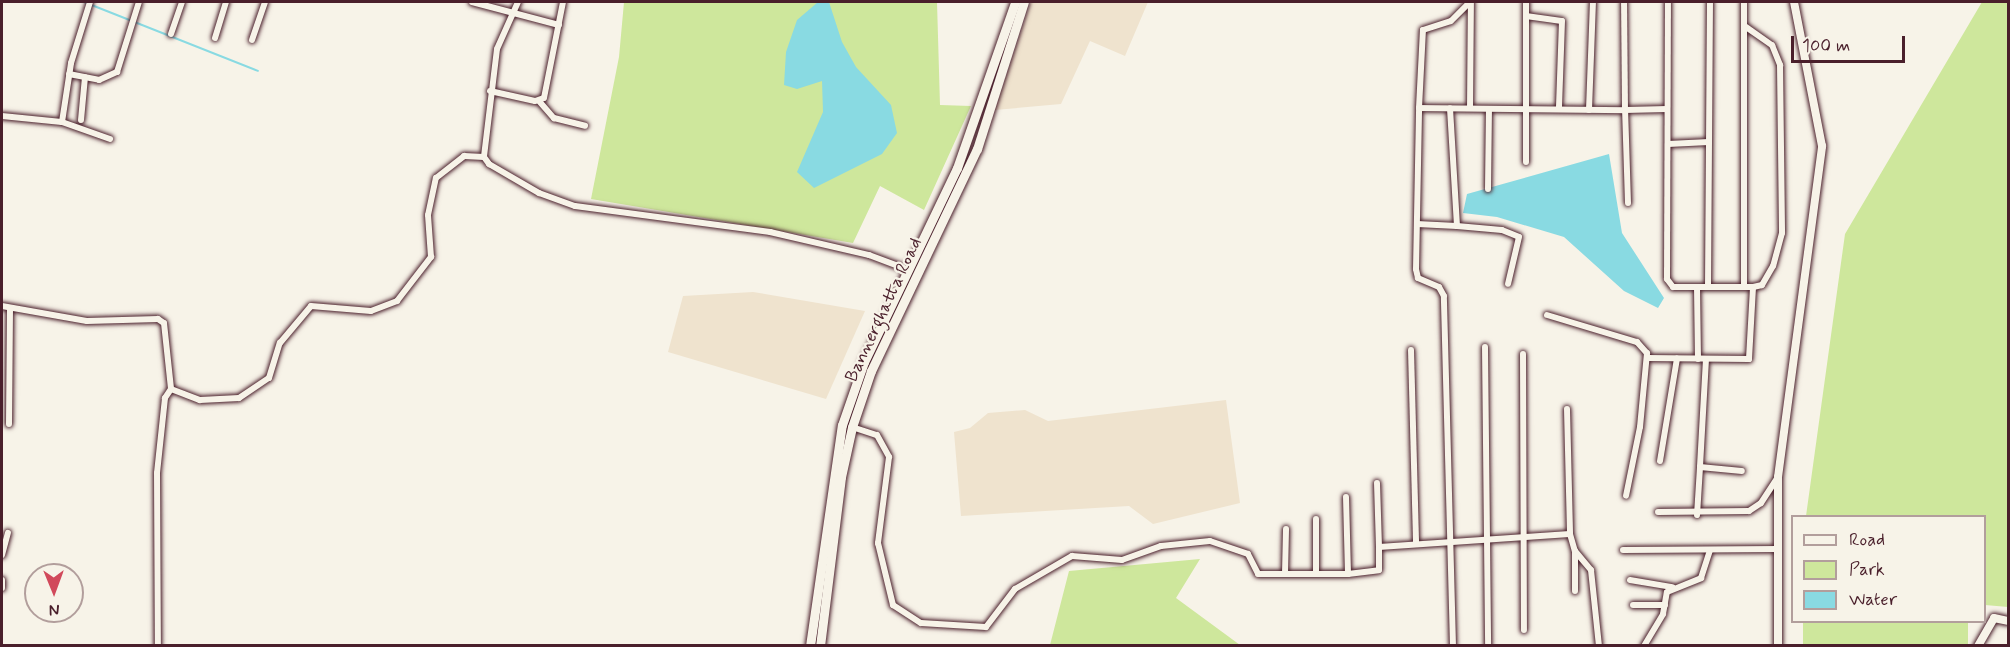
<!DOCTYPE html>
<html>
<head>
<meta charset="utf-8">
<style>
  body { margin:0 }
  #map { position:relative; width:2010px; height:647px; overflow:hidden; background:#f7f3e8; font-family:Mynerve,sans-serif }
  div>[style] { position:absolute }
  .built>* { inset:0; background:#efe3ce }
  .green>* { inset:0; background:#cee79c; transform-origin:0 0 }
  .water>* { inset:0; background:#89dae2 }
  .stream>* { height:2px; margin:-1px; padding:0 1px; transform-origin:1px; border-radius:1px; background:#89dae2 }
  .roads { filter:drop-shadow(0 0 2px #4a1f2b) drop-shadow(0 0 2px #4a1f2b) }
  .minor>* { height:6px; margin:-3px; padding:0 3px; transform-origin:3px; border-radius:3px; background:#f7f3e8 }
  .secondary>* { height:8px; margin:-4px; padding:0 4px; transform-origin:4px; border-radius:4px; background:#f7f3e8 }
  .primary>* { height:9px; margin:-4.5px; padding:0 4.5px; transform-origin:4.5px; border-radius:4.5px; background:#f7f3e8 }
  span { translate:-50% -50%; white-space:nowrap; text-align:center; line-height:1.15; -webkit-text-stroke:4.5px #f7f3e8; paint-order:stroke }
  .street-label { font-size:18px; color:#4a1f2b }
  .frame { position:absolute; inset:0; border:3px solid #4a1f2b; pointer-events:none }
  .legend { position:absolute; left:1791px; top:515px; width:195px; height:108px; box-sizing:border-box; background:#f7f3e8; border:2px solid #b29e9c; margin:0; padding:8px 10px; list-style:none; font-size:18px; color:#4a1f2b }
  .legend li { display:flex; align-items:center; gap:12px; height:30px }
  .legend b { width:30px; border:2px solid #b29e9c }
  .north { position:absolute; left:24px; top:563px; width:60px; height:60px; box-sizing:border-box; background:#f7f3e8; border:2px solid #b29e9c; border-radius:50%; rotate:179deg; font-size:16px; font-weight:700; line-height:24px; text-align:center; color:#4a1f2b }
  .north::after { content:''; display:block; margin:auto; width:21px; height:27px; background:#d1495b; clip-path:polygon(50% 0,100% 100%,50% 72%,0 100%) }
  .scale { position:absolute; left:1791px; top:36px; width:114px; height:27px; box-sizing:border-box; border:3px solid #4a1f2b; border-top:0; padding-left:8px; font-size:18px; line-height:21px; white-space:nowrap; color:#4a1f2b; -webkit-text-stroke:4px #f7f3e8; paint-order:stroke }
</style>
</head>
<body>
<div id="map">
  <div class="built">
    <div style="clip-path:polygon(1031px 2px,1148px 2px,1125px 56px,1090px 41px,1061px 104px,995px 110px)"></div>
    <div style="clip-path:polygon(753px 292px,865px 311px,826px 399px,668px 352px,683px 296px)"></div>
    <div style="clip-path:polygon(1226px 400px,1240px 503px,1153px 524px,1129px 506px,961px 516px,954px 432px,970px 428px,988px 413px,1025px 410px,1048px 421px)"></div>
  </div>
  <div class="green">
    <div style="clip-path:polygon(624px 2px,937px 2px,940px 105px,971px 106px,924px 210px,880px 186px,853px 243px,591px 199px,619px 57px)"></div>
    <div style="clip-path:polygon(1982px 2px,2008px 2px,2008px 607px,1985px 605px,1984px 516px,1806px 516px,1845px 234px)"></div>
    <div style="clip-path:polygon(1200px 559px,1176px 598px,1240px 645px,1050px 645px,1069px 571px)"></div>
    <div style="left:1803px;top:622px;width:165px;height:23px"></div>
  </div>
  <div class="water">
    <div style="clip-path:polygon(818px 2px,829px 2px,842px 42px,856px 67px,891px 105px,897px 133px,882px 154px,814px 188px,797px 172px,823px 112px,822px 81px,797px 89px,784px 85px,786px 52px,797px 20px)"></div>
    <div style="clip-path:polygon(1609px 154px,1622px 233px,1664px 298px,1658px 308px,1624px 291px,1564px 237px,1497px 217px,1463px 213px,1467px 194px)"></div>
  </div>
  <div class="stream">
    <div style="left:84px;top:2px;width:187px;rotate:21.6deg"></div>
  </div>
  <div class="roads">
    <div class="minor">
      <div style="left:472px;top:2px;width:90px;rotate:14.8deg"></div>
      <div style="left:518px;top:2px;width:51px;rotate:114.1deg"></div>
      <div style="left:497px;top:49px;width:109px;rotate:96.9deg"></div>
      <div style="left:484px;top:157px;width:9px;rotate:54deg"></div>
      <div style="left:489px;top:164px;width:58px;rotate:30.1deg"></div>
      <div style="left:539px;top:193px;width:38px;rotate:20deg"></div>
      <div style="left:575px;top:206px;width:197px;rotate:7.6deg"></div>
      <div style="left:770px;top:232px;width:102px;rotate:13.1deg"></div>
      <div style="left:869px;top:255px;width:43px;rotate:20.6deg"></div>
      <div style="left:1744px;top:2px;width:285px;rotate:90deg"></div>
      <div style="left:1526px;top:16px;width:36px;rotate:8deg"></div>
      <div style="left:1562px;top:21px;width:88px;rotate:92deg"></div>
      <div style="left:1746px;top:27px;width:32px;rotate:35deg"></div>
      <div style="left:1772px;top:45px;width:22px;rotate:68deg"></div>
      <div style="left:1780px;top:65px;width:168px;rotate:89.3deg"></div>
      <div style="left:1782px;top:233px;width:34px;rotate:105deg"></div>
      <div style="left:1773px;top:266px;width:22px;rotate:120deg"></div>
      <div style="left:1762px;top:285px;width:9px;rotate:167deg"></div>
      <div style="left:171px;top:34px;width:34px;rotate:-71deg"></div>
      <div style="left:215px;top:38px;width:38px;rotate:-73deg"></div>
      <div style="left:252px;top:40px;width:40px;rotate:-71.1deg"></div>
      <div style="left:69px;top:74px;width:31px;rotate:11deg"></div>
      <div style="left:99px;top:80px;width:20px;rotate:-24deg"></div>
      <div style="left:117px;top:72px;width:73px;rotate:-72.6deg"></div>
      <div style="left:490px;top:91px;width:46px;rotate:12.5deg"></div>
      <div style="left:535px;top:101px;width:9px;rotate:-18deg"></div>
      <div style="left:544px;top:98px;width:98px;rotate:-78.8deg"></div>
      <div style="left:539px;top:101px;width:23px;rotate:49deg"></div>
      <div style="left:554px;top:118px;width:32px;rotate:14deg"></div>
      <div style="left:1419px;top:108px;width:78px;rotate:-87.1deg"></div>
      <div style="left:1423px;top:30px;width:29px;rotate:-18deg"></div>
      <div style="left:1451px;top:21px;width:27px;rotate:-45deg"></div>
      <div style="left:1470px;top:108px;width:106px;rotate:-89.5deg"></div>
      <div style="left:1589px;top:110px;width:108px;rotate:-87.9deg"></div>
      <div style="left:2px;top:116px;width:60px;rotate:5.7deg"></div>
      <div style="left:62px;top:122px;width:51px;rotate:19.5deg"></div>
      <div style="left:81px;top:120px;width:43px;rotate:-84.7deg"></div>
      <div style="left:62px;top:122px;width:60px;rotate:-81.3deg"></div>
      <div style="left:71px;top:63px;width:64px;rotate:-72.7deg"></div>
      <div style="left:1668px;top:144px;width:41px;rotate:-2.8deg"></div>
      <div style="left:1526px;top:162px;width:160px;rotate:-90deg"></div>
      <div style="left:1488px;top:189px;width:80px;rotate:-89.3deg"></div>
      <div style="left:1628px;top:203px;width:93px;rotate:-91.8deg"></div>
      <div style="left:1625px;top:110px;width:42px;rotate:-1.4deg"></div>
      <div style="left:1417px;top:224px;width:40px;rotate:2.9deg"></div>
      <div style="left:1457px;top:226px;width:118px;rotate:-93.4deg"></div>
      <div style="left:1457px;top:226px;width:45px;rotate:5.1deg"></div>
      <div style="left:1502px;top:230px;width:18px;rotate:22deg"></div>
      <div style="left:1519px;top:237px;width:48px;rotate:103.2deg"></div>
      <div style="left:1697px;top:287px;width:72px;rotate:89.2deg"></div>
      <div style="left:1708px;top:287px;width:285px;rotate:-89.6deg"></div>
      <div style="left:2px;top:306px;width:86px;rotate:10deg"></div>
      <div style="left:87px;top:321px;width:71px;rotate:-1.6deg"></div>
      <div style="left:158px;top:319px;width:7px;rotate:34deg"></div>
      <div style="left:164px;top:323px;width:66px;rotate:83.9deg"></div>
      <div style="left:171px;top:389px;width:11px;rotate:124deg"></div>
      <div style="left:165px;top:398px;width:75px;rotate:96.1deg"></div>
      <div style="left:157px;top:473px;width:173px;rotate:89.7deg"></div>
      <div style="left:1547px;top:315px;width:94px;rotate:16.7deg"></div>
      <div style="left:1637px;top:342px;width:15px;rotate:48deg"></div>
      <div style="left:1647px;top:353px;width:74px;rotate:95.4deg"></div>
      <div style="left:1640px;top:427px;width:70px;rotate:101.5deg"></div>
      <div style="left:1485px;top:347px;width:299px;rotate:89.4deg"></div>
      <div style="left:1411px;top:350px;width:194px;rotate:88.5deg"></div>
      <div style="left:1523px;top:354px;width:276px;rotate:89.8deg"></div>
      <div style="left:1647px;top:358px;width:102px;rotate:0.6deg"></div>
      <div style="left:1749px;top:359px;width:72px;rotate:-86.8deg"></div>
      <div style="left:1753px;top:287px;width:80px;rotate:180deg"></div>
      <div style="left:1673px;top:287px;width:10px;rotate:-127deg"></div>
      <div style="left:1667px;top:279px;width:277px;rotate:-89.8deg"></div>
      <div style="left:1706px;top:359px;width:108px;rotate:93.2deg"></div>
      <div style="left:1700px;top:467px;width:42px;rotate:5.4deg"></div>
      <div style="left:171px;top:389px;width:31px;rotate:21deg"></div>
      <div style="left:200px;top:400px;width:39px;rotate:-3deg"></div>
      <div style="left:239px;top:398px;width:36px;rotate:-34deg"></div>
      <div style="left:269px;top:378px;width:37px;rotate:-73deg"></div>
      <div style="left:280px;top:343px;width:48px;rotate:-50deg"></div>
      <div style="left:311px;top:306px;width:60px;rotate:4.8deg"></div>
      <div style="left:371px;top:311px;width:28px;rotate:-21deg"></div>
      <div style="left:397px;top:301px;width:56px;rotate:-52.3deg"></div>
      <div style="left:431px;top:257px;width:42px;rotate:-94.1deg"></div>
      <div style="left:428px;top:215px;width:38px;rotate:-78deg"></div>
      <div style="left:436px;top:178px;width:36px;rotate:-38deg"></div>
      <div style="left:464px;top:156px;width:20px;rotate:3deg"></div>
      <div style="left:1567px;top:409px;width:125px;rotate:88.6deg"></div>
      <div style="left:1570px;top:534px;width:18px;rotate:74deg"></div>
      <div style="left:1575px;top:551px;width:25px;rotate:50deg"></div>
      <div style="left:1591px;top:570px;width:76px;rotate:84deg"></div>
      <div style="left:9px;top:424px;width:116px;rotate:-89.5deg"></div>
      <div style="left:852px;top:427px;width:26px;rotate:18deg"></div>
      <div style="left:877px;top:435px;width:25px;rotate:61deg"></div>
      <div style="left:889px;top:457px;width:87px;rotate:97.3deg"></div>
      <div style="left:878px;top:543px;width:64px;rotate:76.4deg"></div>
      <div style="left:893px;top:605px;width:33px;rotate:33deg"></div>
      <div style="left:921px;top:623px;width:65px;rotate:3.5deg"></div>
      <div style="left:986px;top:627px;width:48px;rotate:-52.7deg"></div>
      <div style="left:1015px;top:589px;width:66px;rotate:-30.1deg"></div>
      <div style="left:1072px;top:556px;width:50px;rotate:4.6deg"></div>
      <div style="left:1122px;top:560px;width:41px;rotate:-19.7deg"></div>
      <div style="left:1161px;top:546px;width:49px;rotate:-5.8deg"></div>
      <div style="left:1210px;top:541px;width:40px;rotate:18.9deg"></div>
      <div style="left:1248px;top:554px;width:22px;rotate:63deg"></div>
      <div style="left:1258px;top:574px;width:90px"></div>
      <div style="left:1348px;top:574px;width:31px;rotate:-7deg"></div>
      <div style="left:1379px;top:570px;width:23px;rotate:-90deg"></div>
      <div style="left:1379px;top:547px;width:191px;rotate:-3.9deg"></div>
      <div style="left:1660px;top:461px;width:104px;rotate:-80.6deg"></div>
      <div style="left:1377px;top:483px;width:64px;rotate:88.2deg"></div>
      <div style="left:1346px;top:497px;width:77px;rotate:88.5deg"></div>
      <div style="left:1658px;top:512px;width:91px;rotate:-0.6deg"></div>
      <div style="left:1749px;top:511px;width:14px;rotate:-34deg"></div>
      <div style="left:1761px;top:503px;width:30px;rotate:-57deg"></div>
      <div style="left:1697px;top:515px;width:48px;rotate:-86.4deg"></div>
      <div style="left:1316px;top:519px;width:55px;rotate:90deg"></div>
      <div style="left:1623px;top:550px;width:155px;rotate:-0.4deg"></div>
      <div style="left:2px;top:555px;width:23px;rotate:-75deg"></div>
      <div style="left:1285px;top:574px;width:45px;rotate:-88.7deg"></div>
      <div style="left:2px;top:580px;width:8px;rotate:90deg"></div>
      <div style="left:1630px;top:580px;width:43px;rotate:9.5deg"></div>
      <div style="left:1575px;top:591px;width:40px;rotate:-90deg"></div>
      <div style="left:1633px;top:605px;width:32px"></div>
      <div style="left:1453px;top:646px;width:350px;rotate:-91.5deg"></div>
      <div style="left:1444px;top:296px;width:10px;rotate:-119deg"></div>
      <div style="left:1439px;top:287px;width:23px;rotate:-157deg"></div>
      <div style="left:1418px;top:278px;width:9px;rotate:-103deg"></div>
      <div style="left:1416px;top:269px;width:161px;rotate:-88.9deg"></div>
      <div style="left:1419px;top:108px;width:206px;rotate:0.6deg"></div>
      <div style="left:1625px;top:110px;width:108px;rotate:-90.5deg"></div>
      <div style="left:1644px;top:646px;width:37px;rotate:-59deg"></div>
      <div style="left:1663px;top:614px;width:22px;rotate:-80deg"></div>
      <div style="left:1667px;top:592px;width:37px;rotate:-22deg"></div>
      <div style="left:1701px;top:578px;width:29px;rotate:-72deg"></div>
    </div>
    <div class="secondary">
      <div style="left:1778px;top:646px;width:169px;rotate:-90deg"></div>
      <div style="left:1778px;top:477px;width:334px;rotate:-82.4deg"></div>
      <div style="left:1822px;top:146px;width:147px;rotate:-101deg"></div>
      <div style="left:1978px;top:646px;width:32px;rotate:-60deg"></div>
      <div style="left:1994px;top:618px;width:14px;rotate:12deg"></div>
    </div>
    <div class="primary">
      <div style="left:810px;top:646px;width:223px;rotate:-81.8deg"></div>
      <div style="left:842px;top:425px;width:67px;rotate:-70.8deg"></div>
      <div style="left:864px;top:362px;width:215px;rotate:-64.4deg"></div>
      <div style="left:957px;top:168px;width:176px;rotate:-70.7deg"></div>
      <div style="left:820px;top:646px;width:170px;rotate:-82.9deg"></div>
      <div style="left:841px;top:477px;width:51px;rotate:-77.6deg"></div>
      <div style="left:852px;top:427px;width:59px;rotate:-71.3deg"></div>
      <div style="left:871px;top:371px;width:246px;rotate:-64.5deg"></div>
      <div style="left:977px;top:149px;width:154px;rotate:-72.3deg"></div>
    </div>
  </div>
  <div class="street-label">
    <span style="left:884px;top:310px;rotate:-65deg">Bannerghatta Road</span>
  </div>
  <div class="frame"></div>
  <ul class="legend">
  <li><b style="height:8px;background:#f7f3e8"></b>Road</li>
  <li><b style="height:16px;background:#cee79c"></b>Park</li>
  <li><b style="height:16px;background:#89dae2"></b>Water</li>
  </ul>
  <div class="north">N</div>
  <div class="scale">100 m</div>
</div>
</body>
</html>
